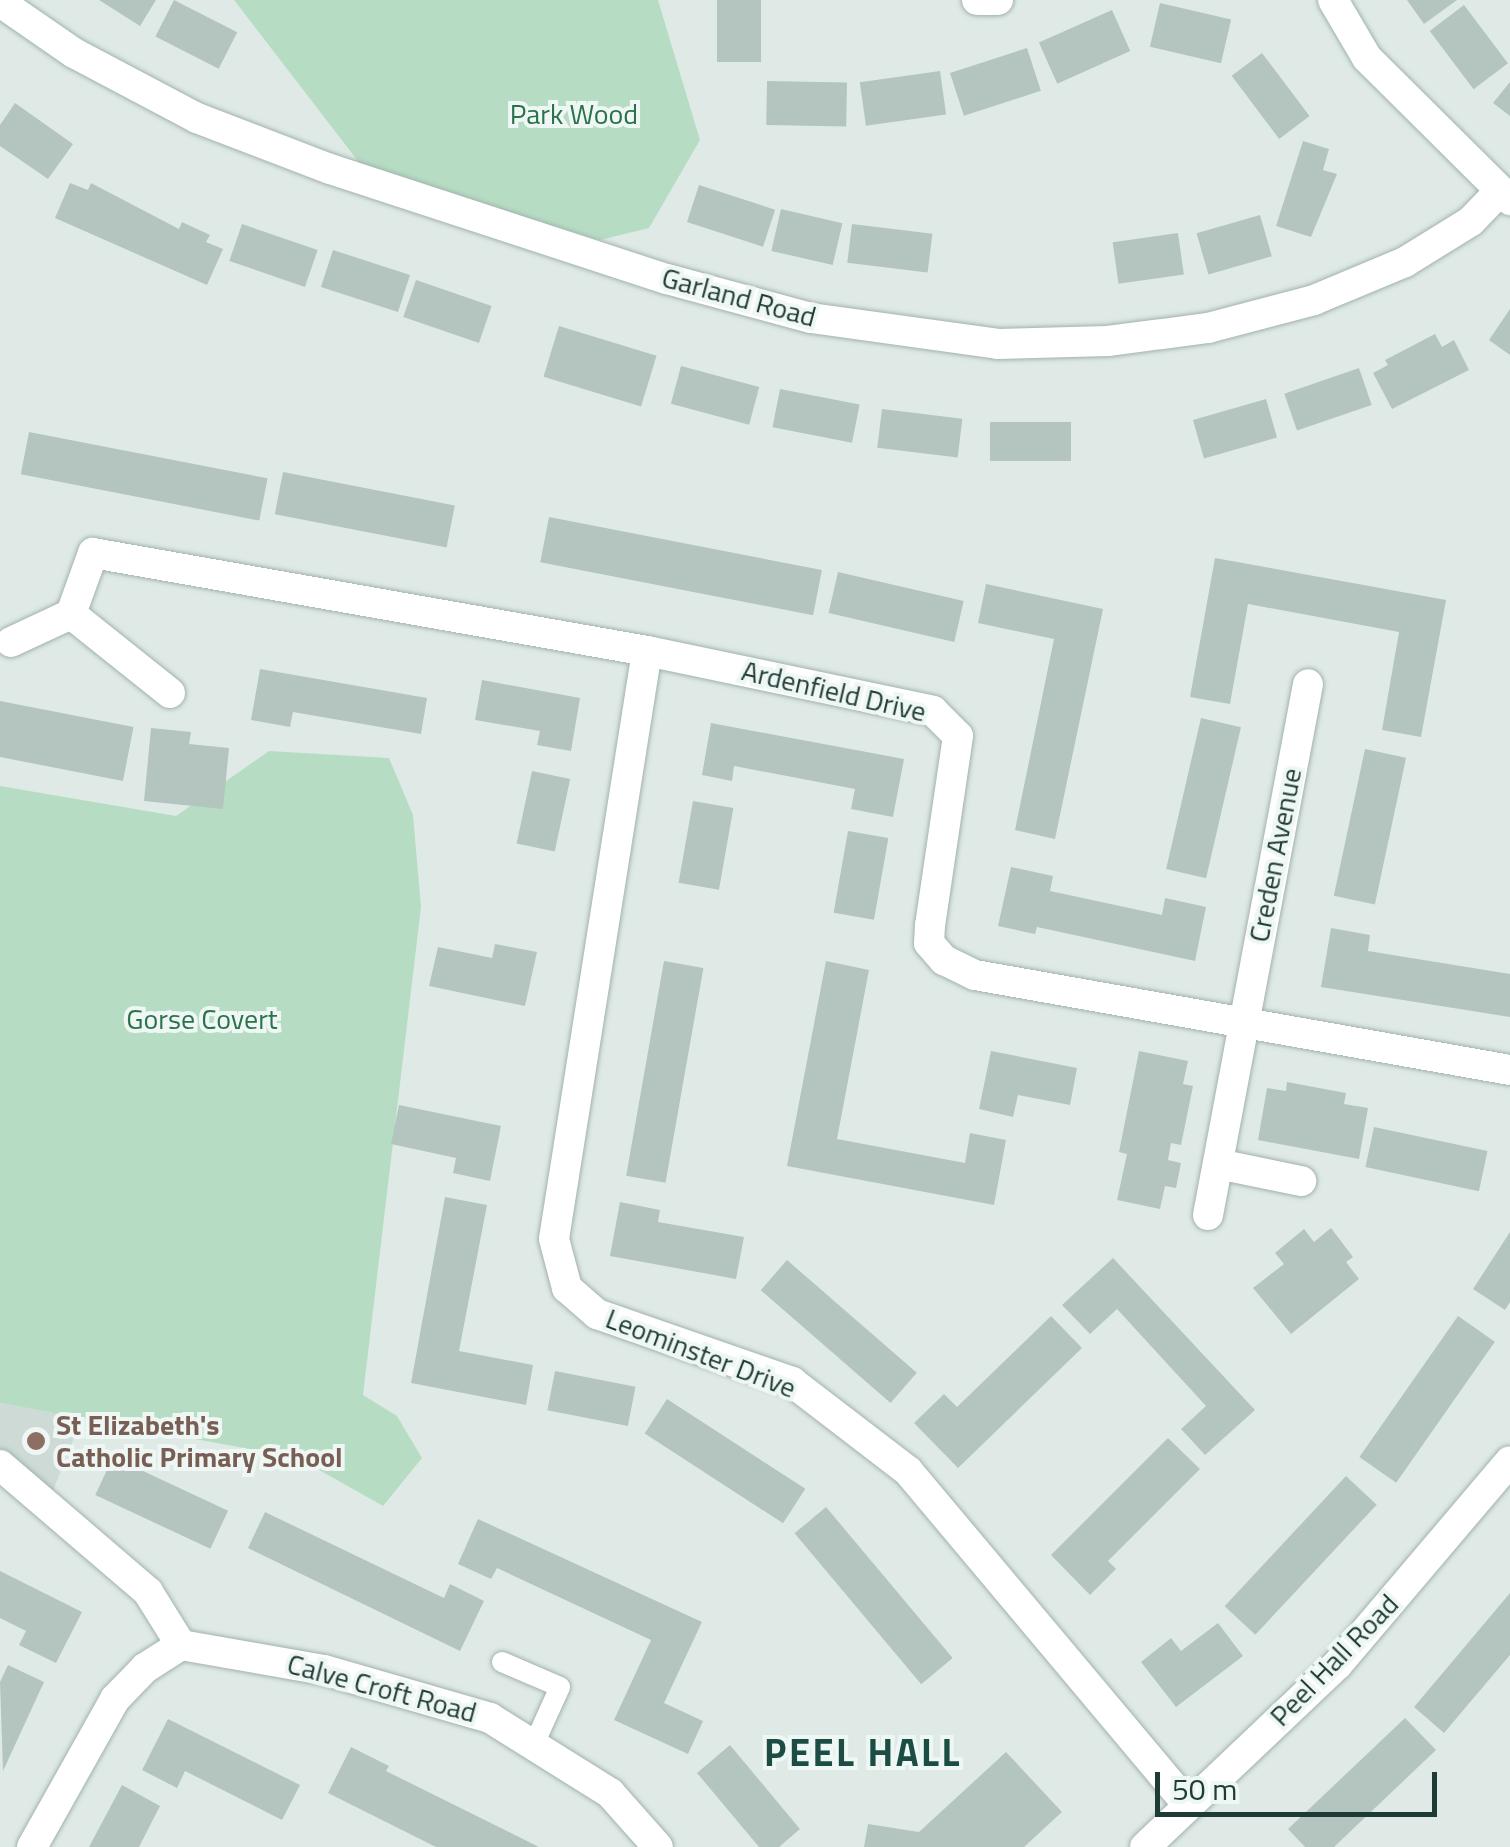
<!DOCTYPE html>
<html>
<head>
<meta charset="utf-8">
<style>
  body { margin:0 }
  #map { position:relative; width:1510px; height:1847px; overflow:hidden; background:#dfeae6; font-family:"Titillium Web",sans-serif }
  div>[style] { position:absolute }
  .built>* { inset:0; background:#cddad5 }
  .green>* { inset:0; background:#b6ddc4 }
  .building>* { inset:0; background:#b4c5bf; transform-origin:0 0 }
  .roads { filter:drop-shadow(0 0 2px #a2b2ad) drop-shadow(0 0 2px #a2b2ad) }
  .lane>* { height:20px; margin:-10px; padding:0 10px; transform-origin:10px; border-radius:10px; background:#fff }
  .street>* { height:30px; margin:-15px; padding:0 15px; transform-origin:15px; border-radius:15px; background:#fff }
  .dots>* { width:28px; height:28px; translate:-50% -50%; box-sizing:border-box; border:5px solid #eff7f4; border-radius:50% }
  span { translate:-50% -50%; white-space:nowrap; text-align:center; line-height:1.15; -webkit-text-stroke:8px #eff7f4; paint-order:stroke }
  .park-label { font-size:28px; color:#29724b }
  .street-label { font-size:28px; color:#1f3b35 }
  .education-label { font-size:28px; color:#785e54; font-weight:700 }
  .left { translate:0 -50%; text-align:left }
  .district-label { font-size:38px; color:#1b4d45; font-weight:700; letter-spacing:2.5px }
  .scale { position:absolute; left:1155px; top:1772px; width:282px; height:45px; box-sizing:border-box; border:5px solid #1f3b35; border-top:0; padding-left:12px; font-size:30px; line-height:35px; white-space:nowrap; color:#1f3b35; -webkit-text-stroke:8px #eff7f4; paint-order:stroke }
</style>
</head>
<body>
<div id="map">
  <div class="built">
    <div style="clip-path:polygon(0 1403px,82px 1418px,48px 1503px,0 1465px)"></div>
  </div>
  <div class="green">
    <div style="clip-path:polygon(234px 0,658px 0,700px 140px,649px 228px,600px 240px,364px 169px)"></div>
    <div style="clip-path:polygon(269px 751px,389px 758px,413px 815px,421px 907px,363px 1395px,397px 1416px,422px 1458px,383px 1506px,298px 1458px,0 1403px,0 786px,176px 816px)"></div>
  </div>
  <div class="building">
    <div style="clip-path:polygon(99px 0,156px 0,140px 26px)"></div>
    <div style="left:174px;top:0;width:71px;height:41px;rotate:27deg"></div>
    <div style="left:717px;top:0;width:44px;height:62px"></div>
    <div style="clip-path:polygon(1407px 0,1457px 0,1424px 24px)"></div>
    <div style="left:1160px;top:3px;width:73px;height:45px;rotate:13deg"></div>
    <div style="left:1464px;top:5px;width:73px;height:43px;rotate:53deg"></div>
    <div style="left:1112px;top:10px;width:45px;height:80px;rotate:66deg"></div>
    <div style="left:1027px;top:48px;width:45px;height:81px;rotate:72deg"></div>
    <div style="left:1262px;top:53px;width:79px;height:38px;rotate:53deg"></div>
    <div style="left:940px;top:71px;width:44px;height:81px;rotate:82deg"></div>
    <div style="left:767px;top:81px;width:80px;height:44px;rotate:1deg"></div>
    <div style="clip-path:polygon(1510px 82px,1510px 116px,1493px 103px)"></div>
    <div style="clip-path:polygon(15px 103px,73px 144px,48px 179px,0 146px,0 125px)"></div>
    <div style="clip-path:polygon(1303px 141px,1329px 149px,1323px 170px,1337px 174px,1311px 237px,1276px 226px)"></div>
    <div style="clip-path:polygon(70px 183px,88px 190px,91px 183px,179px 229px,182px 222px,210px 235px,206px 242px,223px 249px,207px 285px,55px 218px)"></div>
    <div style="left:699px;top:185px;width:80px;height:39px;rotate:18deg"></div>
    <div style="left:781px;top:209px;width:63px;height:43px;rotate:13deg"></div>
    <div style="left:1260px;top:215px;width:43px;height:66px;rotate:74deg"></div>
    <div style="left:242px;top:224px;width:80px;height:39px;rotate:19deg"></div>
    <div style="left:852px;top:224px;width:81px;height:39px;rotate:7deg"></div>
    <div style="left:1178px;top:233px;width:42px;height:66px;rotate:82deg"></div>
    <div style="left:333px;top:250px;width:81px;height:39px;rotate:18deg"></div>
    <div style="left:416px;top:280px;width:80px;height:39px;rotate:19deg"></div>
    <div style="clip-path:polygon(1510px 309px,1510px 355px,1489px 340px)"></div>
    <div style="left:559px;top:326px;width:102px;height:53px;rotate:17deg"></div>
    <div style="clip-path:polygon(1435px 334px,1442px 347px,1454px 340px,1469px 370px,1392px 409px,1373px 373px,1388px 365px,1385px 360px)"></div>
    <div style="left:681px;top:366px;width:81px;height:39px;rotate:15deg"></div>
    <div style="left:1359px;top:368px;width:39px;height:79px;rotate:71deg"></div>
    <div style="left:780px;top:389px;width:81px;height:39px;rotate:11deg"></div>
    <div style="left:1266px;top:399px;width:40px;height:76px;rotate:74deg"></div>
    <div style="left:882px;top:409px;width:81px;height:39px;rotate:7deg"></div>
    <div style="left:990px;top:422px;width:81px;height:39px"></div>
    <div style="left:29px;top:432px;width:243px;height:43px;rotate:11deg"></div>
    <div style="left:283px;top:472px;width:175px;height:43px;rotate:11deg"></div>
    <div style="left:549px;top:517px;width:278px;height:46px;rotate:11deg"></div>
    <div style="clip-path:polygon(1215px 558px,1446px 600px,1421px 737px,1382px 730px,1399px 632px,1248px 604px,1230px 704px,1190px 697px)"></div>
    <div style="left:838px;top:572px;width:129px;height:42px;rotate:13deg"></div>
    <div style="clip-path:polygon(986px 584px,1103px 609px,1055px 839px,1015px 830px,1054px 639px,978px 623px)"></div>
    <div style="clip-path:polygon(260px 669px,427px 698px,421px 734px,293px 712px,290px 727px,251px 720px)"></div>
    <div style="clip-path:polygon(482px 680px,580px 698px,571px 751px,537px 745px,540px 731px,475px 720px)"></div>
    <div style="left:0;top:701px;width:136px;height:55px;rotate:11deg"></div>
    <div style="left:1201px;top:718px;width:41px;height:155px;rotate:13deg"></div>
    <div style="clip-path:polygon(711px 723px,904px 759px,893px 817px,851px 809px,855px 789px,734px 766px,732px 781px,702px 775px)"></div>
    <div style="clip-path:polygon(151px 728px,191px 732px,189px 744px,229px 748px,223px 809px,144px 801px)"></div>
    <div style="left:1365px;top:749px;width:42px;height:150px;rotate:12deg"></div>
    <div style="left:532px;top:771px;width:39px;height:74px;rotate:12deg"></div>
    <div style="left:693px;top:801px;width:41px;height:83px;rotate:10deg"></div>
    <div style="left:848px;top:831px;width:41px;height:83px;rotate:10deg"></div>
    <div style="clip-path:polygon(1011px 867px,1053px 876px,1050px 891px,1162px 915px,1165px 898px,1206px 907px,1195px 961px,1037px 927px,1035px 934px,998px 926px)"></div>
    <div style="clip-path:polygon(1331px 928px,1370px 935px,1368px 951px,1510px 974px,1510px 1017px,1321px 987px)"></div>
    <div style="clip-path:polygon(495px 944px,537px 952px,525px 1006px,429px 986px,438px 947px,492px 958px)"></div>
    <div style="left:664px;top:961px;width:40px;height:218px;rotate:10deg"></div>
    <div style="clip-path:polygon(826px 961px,869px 970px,837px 1139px,965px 1163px,970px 1133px,1006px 1140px,994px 1205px,787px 1166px)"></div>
    <div style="clip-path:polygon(991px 1051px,1077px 1068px,1070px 1105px,1018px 1095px,1013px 1117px,979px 1109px)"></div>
    <div style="clip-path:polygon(1139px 1051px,1188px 1061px,1183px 1084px,1193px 1086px,1181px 1145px,1171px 1143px,1168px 1160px,1181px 1163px,1176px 1188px,1165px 1186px,1160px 1209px,1117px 1200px,1127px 1154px,1119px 1152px)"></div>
    <div style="clip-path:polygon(1287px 1082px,1346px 1093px,1344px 1104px,1368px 1108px,1359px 1159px,1258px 1140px,1267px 1088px,1286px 1091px)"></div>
    <div style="clip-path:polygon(399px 1105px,501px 1126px,490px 1181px,453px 1173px,456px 1158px,391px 1144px)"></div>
    <div style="left:1374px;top:1127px;width:116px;height:41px;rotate:12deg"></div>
    <div style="clip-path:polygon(445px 1197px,487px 1205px,459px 1351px,533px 1365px,526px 1405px,411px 1383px)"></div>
    <div style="clip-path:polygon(620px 1202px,660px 1210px,658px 1222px,744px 1237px,736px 1279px,610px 1256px)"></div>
    <div style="clip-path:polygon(1331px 1228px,1353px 1257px,1346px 1262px,1359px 1279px,1291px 1334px,1253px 1288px,1284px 1264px,1275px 1253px,1304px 1229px,1314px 1242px)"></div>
    <div style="clip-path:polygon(1510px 1232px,1510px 1302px,1505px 1310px,1473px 1289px)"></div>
    <div style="clip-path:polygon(1113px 1258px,1255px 1410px,1205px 1455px,1181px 1429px,1206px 1406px,1117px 1309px,1090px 1334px,1062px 1305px)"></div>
    <div style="left:787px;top:1260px;width:172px;height:40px;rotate:41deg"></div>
    <div style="clip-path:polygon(1051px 1316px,1082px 1348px,958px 1468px,914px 1423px,944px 1394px,957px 1407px)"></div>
    <div style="left:1458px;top:1316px;width:45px;height:172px;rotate:35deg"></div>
    <div style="left:555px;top:1371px;width:82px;height:40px;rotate:11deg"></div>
    <div style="left:667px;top:1399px;width:165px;height:41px;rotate:33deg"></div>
    <div style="clip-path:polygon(1168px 1438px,1200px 1469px,1108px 1561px,1116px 1569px,1090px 1595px,1051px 1555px)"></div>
    <div style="left:113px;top:1457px;width:127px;height:42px;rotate:25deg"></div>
    <div style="left:1346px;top:1476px;width:42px;height:178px;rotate:43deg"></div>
    <div style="left:826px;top:1507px;width:197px;height:41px;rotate:50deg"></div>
    <div style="clip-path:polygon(265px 1512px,444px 1598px,450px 1584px,484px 1601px,460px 1651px,248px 1548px)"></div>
    <div style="clip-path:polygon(478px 1519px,702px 1622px,664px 1703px,703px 1721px,688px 1754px,614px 1720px,651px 1640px,497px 1568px,491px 1579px,458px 1564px)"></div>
    <div style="clip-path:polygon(0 1571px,82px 1612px,56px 1663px,19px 1645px,26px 1631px,0 1618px)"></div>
    <div style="clip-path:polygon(1510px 1593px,1510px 1655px,1444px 1733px,1414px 1707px)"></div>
    <div style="clip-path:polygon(1218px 1623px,1243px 1656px,1176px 1707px,1141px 1662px,1171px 1638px,1181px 1651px)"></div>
    <div style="clip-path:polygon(8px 1665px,44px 1682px,3px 1771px,0 1682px)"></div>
    <div style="clip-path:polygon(1405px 1718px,1436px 1750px,1334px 1847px,1305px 1847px,1288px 1829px)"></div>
    <div style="clip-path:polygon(168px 1719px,300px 1785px,282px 1820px,185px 1771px,177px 1788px,142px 1770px)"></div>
    <div style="clip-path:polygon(730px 1745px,800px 1829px,779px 1847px,759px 1847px,697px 1773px)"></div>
    <div style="clip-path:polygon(351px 1747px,389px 1766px,386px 1771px,539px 1847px,436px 1847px,328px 1793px)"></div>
    <div style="clip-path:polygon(1006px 1752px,1062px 1812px,1024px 1847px,864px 1847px,868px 1824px,919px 1832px)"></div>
    <div style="clip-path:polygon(122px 1785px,160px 1806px,139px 1847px,89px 1847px)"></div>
  </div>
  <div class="roads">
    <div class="lane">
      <div style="left:502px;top:1662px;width:63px;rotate:23.3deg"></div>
      <div style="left:560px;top:1687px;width:63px;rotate:114.5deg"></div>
    </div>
    <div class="street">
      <div style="left:977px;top:0;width:21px"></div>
      <div style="left:1333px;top:0;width:67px;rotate:59.6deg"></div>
      <div style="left:1367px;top:58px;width:202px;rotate:44.8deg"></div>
      <div style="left:0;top:2px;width:90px;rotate:34.6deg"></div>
      <div style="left:74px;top:53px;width:139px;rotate:27.9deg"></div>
      <div style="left:197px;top:118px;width:142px;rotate:21deg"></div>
      <div style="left:330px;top:169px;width:354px;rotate:18.1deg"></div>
      <div style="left:667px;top:279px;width:149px;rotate:15.2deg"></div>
      <div style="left:811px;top:318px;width:189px;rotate:7.9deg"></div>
      <div style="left:998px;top:344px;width:110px;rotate:-1.6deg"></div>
      <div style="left:1108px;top:341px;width:101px;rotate:-7.4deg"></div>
      <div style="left:1208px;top:328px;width:110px;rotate:-14.8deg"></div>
      <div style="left:1314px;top:300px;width:99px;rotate:-22.7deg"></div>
      <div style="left:1405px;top:262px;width:78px;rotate:-31.8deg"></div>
      <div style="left:1471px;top:221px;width:40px;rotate:-46deg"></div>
      <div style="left:11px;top:642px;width:66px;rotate:-25deg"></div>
      <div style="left:647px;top:651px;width:595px;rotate:98.99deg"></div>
      <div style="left:554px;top:1239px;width:51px;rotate:75.1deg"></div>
      <div style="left:567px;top:1288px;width:40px;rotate:41deg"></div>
      <div style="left:597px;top:1314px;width:207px;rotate:19.2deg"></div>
      <div style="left:792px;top:1382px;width:146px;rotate:37.5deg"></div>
      <div style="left:908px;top:1471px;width:436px;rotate:50deg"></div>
      <div style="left:170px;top:693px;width:127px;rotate:-141.4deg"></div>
      <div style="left:71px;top:614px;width:65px;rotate:-70.2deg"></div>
      <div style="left:93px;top:553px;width:563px;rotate:10.03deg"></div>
      <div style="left:647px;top:651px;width:292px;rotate:11.8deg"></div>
      <div style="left:933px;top:711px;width:35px;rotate:45deg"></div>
      <div style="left:958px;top:736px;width:191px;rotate:98.4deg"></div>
      <div style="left:930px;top:925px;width:18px;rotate:93deg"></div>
      <div style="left:929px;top:943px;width:23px;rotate:49deg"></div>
      <div style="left:944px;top:960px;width:34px;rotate:26deg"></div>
      <div style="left:975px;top:975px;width:543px;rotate:10.07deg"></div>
      <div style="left:1218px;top:1164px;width:85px;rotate:11.6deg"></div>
      <div style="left:1208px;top:1215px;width:540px;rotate:-79.33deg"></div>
      <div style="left:0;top:1465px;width:195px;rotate:40.6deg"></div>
      <div style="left:148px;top:1592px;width:62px;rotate:58.1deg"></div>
      <div style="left:32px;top:1847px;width:170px;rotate:-60.7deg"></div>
      <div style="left:115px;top:1699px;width:43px;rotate:-45.9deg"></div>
      <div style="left:145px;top:1668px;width:43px;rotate:-32.6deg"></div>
      <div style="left:181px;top:1645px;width:145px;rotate:9.9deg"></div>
      <div style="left:324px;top:1670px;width:173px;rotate:16.1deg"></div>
      <div style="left:490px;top:1718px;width:142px;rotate:32deg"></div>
      <div style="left:610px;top:1793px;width:72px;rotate:48.4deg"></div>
      <div style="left:1145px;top:1847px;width:265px;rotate:-43.5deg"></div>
      <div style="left:1337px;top:1665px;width:267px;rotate:-49.7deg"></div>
    </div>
  </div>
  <div class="dots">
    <div style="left:36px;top:1441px;background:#8d6e63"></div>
  </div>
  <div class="park-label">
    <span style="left:574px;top:114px">Park Wood</span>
    <span style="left:202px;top:1019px">Gorse Covert</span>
  </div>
  <div class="street-label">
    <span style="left:739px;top:297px;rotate:15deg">Garland Road</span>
    <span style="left:834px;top:691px;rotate:13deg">Ardenfield Drive</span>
    <span style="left:1275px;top:855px;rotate:-79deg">Creden Avenue</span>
    <span style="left:701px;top:1353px;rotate:21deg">Leominster Drive</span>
    <span style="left:1334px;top:1660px;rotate:-46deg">Peel Hall Road</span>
    <span style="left:382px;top:1688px;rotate:15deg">Calve Croft Road</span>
  </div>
  <div class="education-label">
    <span class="left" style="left:56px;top:1441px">St Elizabeth's<br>Catholic Primary School</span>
  </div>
  <div class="district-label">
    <span style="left:863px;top:1753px">PEEL HALL</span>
  </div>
  <div class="scale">50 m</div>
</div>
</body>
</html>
